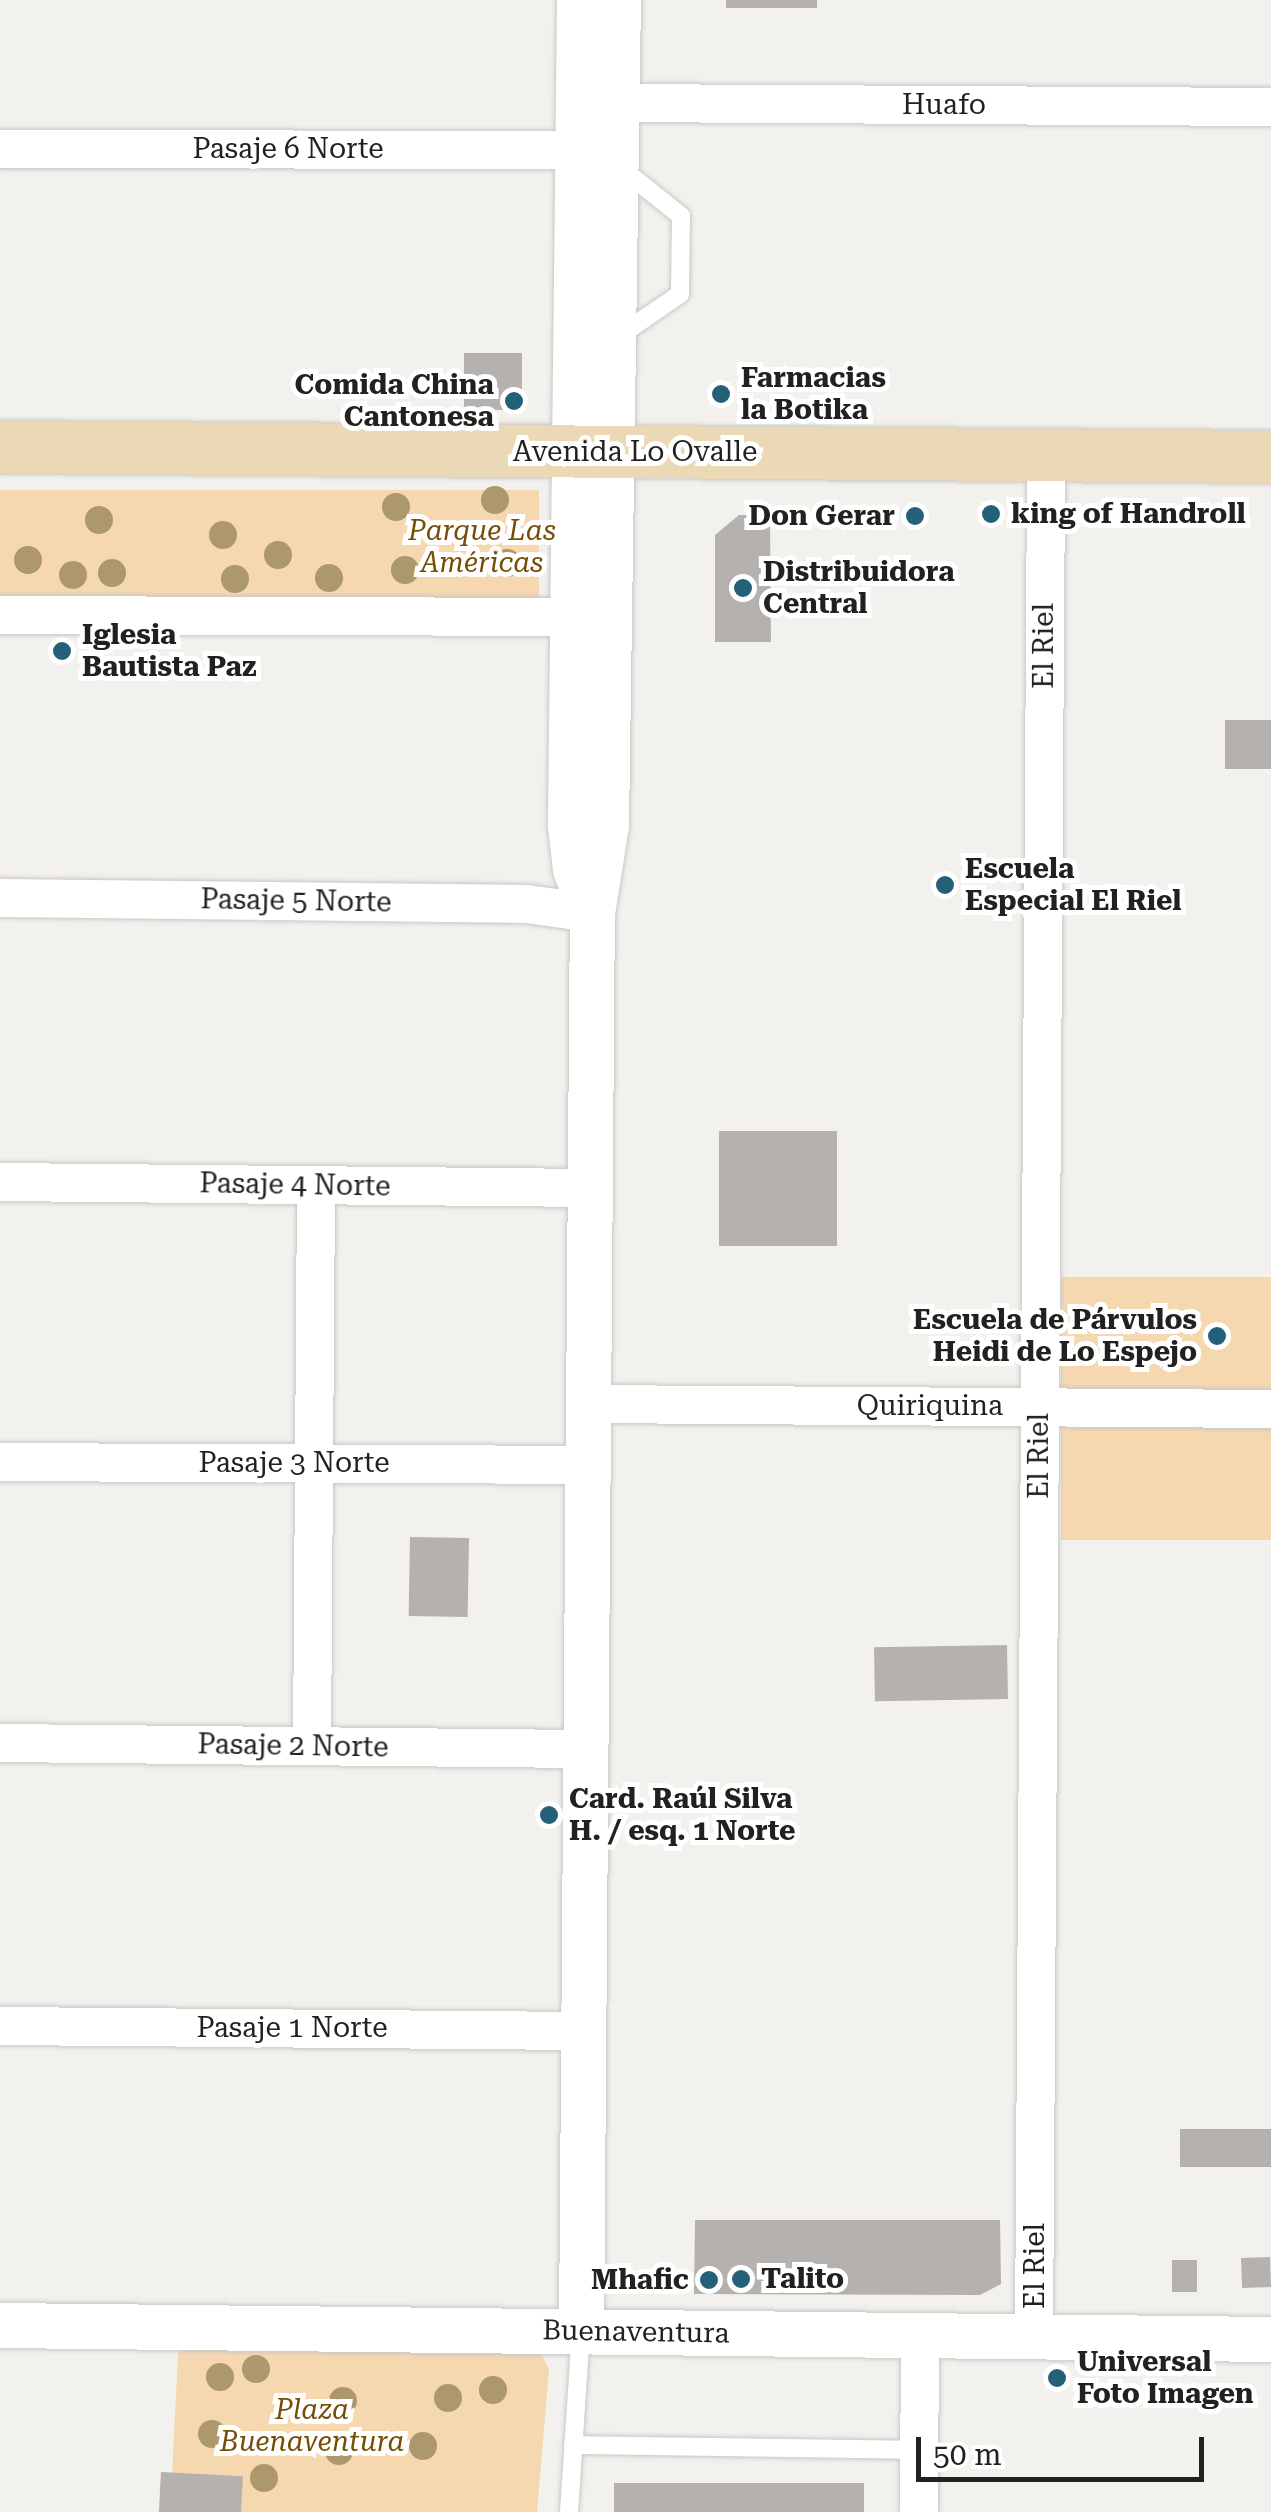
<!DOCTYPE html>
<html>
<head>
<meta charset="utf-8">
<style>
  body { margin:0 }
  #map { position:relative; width:1271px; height:2512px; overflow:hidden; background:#f3f1ed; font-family:"Roboto Serif",serif }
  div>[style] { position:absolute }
  .green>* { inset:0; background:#f5d8b0; transform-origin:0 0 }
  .building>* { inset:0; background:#b4b1ae; transform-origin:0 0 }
  .roads { filter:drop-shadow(0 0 2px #cac7c4) drop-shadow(0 0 2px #cac7c4) }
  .service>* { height:18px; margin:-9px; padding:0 9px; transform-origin:9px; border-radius:9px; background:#fff }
  .minor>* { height:38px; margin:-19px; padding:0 19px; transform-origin:19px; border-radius:19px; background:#fff }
  .tertiary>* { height:45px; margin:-22.5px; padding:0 22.5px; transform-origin:22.5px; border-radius:22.5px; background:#fff }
  .secondary>* { height:52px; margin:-26px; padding:0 26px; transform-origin:26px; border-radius:26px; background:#ebd9b5 }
  .trees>* { width:28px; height:28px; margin:-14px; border-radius:50%; background:#ad976d }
  .dots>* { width:28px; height:28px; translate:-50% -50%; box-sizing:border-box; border:5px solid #fff; border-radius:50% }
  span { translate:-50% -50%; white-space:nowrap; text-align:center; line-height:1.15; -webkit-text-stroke:10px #fff; paint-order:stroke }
  .street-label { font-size:28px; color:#222120 }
  .poi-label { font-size:28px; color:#222120; font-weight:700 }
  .left { translate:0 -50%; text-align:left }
  .right { translate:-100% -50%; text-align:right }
  .park-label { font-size:28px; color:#744e05; font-style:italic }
  .scale { position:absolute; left:916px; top:2437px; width:288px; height:45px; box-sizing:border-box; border:5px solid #222120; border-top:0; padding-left:12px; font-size:30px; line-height:35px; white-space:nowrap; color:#222120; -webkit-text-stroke:8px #fff; paint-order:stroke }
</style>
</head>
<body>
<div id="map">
  <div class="green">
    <div style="left:0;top:490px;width:539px;height:108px"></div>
    <div style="left:1271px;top:1277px;width:263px;height:210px;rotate:90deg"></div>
    <div style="clip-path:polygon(179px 2337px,540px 2352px,549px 2369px,537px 2512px,242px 2512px,172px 2473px)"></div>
  </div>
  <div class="building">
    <div style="left:726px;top:0;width:91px;height:8px"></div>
    <div style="left:464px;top:353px;width:58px;height:57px"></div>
    <div style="clip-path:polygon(739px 515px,770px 515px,771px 642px,715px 642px,715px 535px)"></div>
    <div style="left:1225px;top:720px;width:46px;height:49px"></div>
    <div style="left:837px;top:1131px;width:115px;height:118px;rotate:90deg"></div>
    <div style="left:410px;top:1537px;width:59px;height:79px;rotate:1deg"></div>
    <div style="left:1007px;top:1645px;width:54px;height:133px;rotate:89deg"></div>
    <div style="left:1271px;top:2129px;width:38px;height:91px;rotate:90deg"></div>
    <div style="clip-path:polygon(695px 2220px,1000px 2220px,1001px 2284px,980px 2295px,694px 2294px)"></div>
    <div style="left:1270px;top:2257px;width:30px;height:29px;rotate:88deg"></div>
    <div style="left:1172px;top:2260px;width:25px;height:32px"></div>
    <div style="left:161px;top:2472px;width:82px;height:40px;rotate:3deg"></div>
    <div style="left:864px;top:2483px;width:29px;height:250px;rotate:90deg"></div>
  </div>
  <div class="roads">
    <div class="service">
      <div style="left:619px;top:336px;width:74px;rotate:-34.5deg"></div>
      <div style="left:680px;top:294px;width:78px;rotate:-89.3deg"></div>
      <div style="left:681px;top:216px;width:77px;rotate:-141.3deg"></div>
      <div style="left:573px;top:2445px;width:346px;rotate:0.8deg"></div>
      <div style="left:569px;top:2512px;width:180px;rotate:-86.2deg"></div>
    </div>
    <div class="minor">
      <div style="left:617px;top:103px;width:654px;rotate:0.35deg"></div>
      <div style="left:0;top:149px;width:576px;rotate:0.1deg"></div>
      <div style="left:0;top:615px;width:572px;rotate:0.2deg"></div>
      <div style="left:0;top:898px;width:527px;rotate:0.65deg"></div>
      <div style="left:527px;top:904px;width:66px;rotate:7.9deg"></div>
      <div style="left:0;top:1182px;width:590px;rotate:0.58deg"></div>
      <div style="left:588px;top:1404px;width:683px;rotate:0.42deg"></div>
      <div style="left:0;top:1462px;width:588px;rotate:0.29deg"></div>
      <div style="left:0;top:1743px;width:586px;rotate:0.59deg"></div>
      <div style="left:312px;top:1746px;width:560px;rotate:-89.59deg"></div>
      <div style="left:0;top:2026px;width:584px;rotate:0.49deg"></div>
      <div style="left:1034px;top:2337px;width:1881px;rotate:-89.63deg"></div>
      <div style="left:919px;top:2512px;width:176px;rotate:-89.7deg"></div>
    </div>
    <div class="tertiary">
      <div style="left:579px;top:0;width:825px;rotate:90.63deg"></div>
      <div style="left:570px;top:825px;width:44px;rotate:83.5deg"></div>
      <div style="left:575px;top:869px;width:45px;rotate:69.1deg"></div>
      <div style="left:0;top:2325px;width:1271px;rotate:0.63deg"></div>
      <div style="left:581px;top:2331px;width:1418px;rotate:-89.56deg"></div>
      <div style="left:592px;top:913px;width:89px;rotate:-81deg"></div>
      <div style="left:606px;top:825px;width:825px;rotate:-89.17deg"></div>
    </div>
    <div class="secondary">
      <div style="left:0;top:447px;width:1271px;rotate:0.45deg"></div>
    </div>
  </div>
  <div class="trees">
    <div style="left:495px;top:500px"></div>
    <div style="left:396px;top:507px"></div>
    <div style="left:99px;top:520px"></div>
    <div style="left:223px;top:535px"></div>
    <div style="left:278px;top:555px"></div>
    <div style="left:28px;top:560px"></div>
    <div style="left:507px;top:563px"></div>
    <div style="left:405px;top:570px"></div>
    <div style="left:112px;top:573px"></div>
    <div style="left:73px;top:575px"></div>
    <div style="left:329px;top:578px"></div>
    <div style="left:235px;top:579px"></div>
    <div style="left:256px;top:2369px"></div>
    <div style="left:220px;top:2377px"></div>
    <div style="left:493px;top:2390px"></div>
    <div style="left:448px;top:2398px"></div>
    <div style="left:343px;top:2401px"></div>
    <div style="left:212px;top:2434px"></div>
    <div style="left:423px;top:2446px"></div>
    <div style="left:339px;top:2451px"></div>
    <div style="left:264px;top:2478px"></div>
  </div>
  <div class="dots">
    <div style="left:721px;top:394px;background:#246178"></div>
    <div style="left:514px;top:401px;background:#246178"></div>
    <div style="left:991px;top:514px;background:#246178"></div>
    <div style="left:915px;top:516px;background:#246178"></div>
    <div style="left:743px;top:588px;background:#246178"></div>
    <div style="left:62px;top:651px;background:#246178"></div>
    <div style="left:945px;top:885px;background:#246178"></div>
    <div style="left:1217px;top:1336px;background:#246178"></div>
    <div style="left:549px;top:1815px;background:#246178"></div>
    <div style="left:741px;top:2279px;background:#246178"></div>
    <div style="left:709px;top:2280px;background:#246178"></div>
    <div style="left:1057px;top:2378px;background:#246178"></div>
  </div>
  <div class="street-label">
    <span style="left:944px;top:105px">Huafo</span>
    <span style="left:288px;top:149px">Pasaje 6 Norte</span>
    <span style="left:635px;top:452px">Avenida Lo Ovalle</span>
    <span style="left:1044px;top:646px;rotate:-90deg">El Riel</span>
    <span style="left:296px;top:901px;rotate:1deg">Pasaje 5 Norte</span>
    <span style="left:295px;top:1185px;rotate:1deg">Pasaje 4 Norte</span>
    <span style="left:930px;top:1406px">Quiriquina</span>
    <span style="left:1039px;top:1456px;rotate:-90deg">El Riel</span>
    <span style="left:294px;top:1463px">Pasaje 3 Norte</span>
    <span style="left:293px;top:1746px;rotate:1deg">Pasaje 2 Norte</span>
    <span style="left:292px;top:2028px">Pasaje 1 Norte</span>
    <span style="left:1035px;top:2266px;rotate:-90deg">El Riel</span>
    <span style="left:636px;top:2332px;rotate:1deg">Buenaventura</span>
  </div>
  <div class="poi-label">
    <span class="left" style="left:741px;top:394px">Farmacias<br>la Botika</span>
    <span class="right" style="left:494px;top:401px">Comida China<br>Cantonesa</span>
    <span class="left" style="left:1011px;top:514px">king of Handroll</span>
    <span class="right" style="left:895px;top:516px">Don Gerar</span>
    <span class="left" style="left:763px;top:588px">Distribuidora<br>Central</span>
    <span class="left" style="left:82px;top:651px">Iglesia<br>Bautista Paz</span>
    <span class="left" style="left:965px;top:885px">Escuela<br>Especial El Riel</span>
    <span class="right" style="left:1197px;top:1336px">Escuela de Párvulos<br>Heidi de Lo Espejo</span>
    <span class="left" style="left:569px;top:1815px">Card. Raúl Silva<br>H. / esq. 1 Norte</span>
    <span class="left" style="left:761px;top:2279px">Talito</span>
    <span class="right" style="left:689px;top:2280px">Mhafic</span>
    <span class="left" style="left:1077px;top:2378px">Universal<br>Foto Imagen</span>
  </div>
  <div class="park-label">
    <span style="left:482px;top:547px">Parque Las<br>Américas</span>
    <span style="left:312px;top:2426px">Plaza<br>Buenaventura</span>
  </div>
  <div class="scale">50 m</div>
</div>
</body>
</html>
